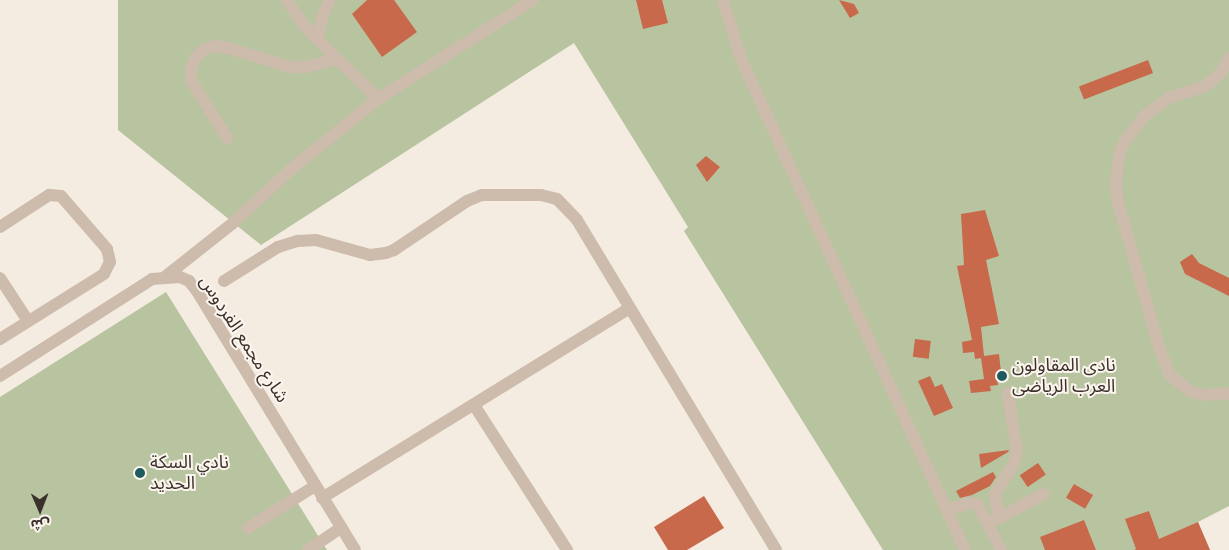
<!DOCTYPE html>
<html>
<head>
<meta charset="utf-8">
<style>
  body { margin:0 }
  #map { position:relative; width:1229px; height:550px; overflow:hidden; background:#f4ebe1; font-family:"IBM Plex Sans","Noto Sans Arabic",sans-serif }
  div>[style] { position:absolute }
  .green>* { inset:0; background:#b8c4a0 }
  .building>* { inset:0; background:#c8694b; transform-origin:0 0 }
  .minor>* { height:12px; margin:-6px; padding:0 6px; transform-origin:6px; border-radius:6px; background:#cdbbac }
  .dots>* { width:14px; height:14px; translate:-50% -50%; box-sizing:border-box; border:2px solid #fbf5ee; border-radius:50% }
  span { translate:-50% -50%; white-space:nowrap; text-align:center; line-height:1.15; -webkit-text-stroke:4px #fbf5ee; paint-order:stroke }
  .street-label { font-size:18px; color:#3b302b }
  .poi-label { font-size:18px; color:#3b302b }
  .left { translate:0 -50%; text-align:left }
  .north { position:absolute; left:15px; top:485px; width:50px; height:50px; -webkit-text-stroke:4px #fbf5ee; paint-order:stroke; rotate:179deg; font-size:14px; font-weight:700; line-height:20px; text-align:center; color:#3b302b }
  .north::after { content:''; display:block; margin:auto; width:18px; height:22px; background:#3b302b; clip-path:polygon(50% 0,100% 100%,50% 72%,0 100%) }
</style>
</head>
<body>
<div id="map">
  <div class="green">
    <div style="clip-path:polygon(118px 0,1229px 0,1229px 506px,1198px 522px,1210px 550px,883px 550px,684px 231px,688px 227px,574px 43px,261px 245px,118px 130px)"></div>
    <div style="clip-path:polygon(166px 292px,327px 550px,0 550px,0 397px)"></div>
  </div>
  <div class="building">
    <div style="clip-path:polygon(367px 0,394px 0,417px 32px,382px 57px,352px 14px)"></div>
    <div style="clip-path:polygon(636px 0,662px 0,668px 23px,643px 29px)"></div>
    <div style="clip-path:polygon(839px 0,854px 4px,859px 13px,850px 18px)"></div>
    <div style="left:1148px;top:60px;width:14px;height:74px;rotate:69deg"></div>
    <div style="clip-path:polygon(706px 156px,720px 167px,707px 182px,696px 165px)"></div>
    <div style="clip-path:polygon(985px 210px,999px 256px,986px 260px,999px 324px,981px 327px,984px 356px,999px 354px,1001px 372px,996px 372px,998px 385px,990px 386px,991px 391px,971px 393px,969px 381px,984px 379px,981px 358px,975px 359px,974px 352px,963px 353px,962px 342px,972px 340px,957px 266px,964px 265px,961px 214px)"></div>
    <div style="clip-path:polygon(1192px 254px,1199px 263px,1229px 278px,1229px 296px,1185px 274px,1180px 262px)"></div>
    <div style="left:915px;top:339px;width:16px;height:18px;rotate:7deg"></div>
    <div style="clip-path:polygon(930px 376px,935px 387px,942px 384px,953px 408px,934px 416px,918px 381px)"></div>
    <div style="clip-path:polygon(1009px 450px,1008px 452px,981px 468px,979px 454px)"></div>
    <div style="left:1038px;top:463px;width:14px;height:22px;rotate:56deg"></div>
    <div style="clip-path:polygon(993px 472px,996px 477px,990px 486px,972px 495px,960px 498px,956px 491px)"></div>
    <div style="left:1074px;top:484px;width:22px;height:16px;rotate:30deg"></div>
    <div style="clip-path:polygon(704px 496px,724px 528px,687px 550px,668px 550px,654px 527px)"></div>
    <div style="clip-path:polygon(1149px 511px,1159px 539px,1198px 522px,1210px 550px,1134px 550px,1136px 549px,1125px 519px)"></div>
    <div style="clip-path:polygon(1084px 520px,1096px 550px,1045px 550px,1040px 537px)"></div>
  </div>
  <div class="minor">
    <div style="left:287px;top:0;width:34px;rotate:56deg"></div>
    <div style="left:306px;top:28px;width:101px;rotate:44.6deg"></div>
    <div style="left:723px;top:0;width:62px;rotate:73deg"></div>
    <div style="left:741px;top:59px;width:540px;rotate:65.48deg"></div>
    <div style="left:317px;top:39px;width:23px;rotate:-77deg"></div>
    <div style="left:322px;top:17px;width:19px;rotate:-65deg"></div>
    <div style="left:1229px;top:58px;width:17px;rotate:118deg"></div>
    <div style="left:1221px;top:73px;width:21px;rotate:141deg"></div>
    <div style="left:1205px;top:86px;width:38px;rotate:162deg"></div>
    <div style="left:1169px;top:98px;width:31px;rotate:144deg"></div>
    <div style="left:1144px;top:116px;width:31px;rotate:127deg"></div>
    <div style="left:1125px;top:141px;width:15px;rotate:113deg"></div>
    <div style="left:1119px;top:155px;width:31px;rotate:96deg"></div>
    <div style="left:1116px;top:186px;width:16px;rotate:83deg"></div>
    <div style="left:1118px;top:202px;width:154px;rotate:74.2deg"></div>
    <div style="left:1160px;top:350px;width:27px;rotate:68deg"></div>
    <div style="left:1170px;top:375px;width:26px;rotate:39deg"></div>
    <div style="left:1190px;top:391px;width:14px;rotate:17deg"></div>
    <div style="left:1203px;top:395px;width:26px;rotate:-4deg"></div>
    <div style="left:227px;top:138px;width:68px;rotate:-121.8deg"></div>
    <div style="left:191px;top:80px;width:12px;rotate:-90deg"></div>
    <div style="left:191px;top:68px;width:12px;rotate:-66deg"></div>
    <div style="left:196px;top:57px;width:12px;rotate:-42deg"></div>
    <div style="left:205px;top:49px;width:11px;rotate:-15deg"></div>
    <div style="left:216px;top:46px;width:12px;rotate:9deg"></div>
    <div style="left:228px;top:48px;width:65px;rotate:17deg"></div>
    <div style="left:290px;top:67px;width:16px"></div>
    <div style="left:306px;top:67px;width:32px;rotate:-14deg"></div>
    <div style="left:0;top:227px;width:59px;rotate:-33.1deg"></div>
    <div style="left:49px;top:195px;width:12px;rotate:5deg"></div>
    <div style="left:61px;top:196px;width:70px;rotate:49deg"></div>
    <div style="left:107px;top:249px;width:13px;rotate:77deg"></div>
    <div style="left:110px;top:262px;width:13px;rotate:117deg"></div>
    <div style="left:104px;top:274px;width:123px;rotate:148deg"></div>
    <div style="left:166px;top:276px;width:85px;rotate:-38.3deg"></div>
    <div style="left:233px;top:223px;width:78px;rotate:-42.9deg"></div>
    <div style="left:290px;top:170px;width:113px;rotate:-38.9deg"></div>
    <div style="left:378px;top:99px;width:184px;rotate:-32.6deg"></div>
    <div style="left:0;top:278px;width:51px;rotate:56.9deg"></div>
    <div style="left:224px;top:281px;width:64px;rotate:-32.2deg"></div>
    <div style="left:278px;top:247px;width:21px;rotate:-17deg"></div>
    <div style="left:298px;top:241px;width:18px;rotate:-3deg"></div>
    <div style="left:316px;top:240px;width:56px;rotate:15.5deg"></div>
    <div style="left:370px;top:255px;width:16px;rotate:-7deg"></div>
    <div style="left:386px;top:253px;width:9px;rotate:-21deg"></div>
    <div style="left:394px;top:250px;width:88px;rotate:-33.9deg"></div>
    <div style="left:467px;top:201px;width:16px;rotate:-22deg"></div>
    <div style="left:482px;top:195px;width:59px"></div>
    <div style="left:541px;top:195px;width:16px;rotate:14deg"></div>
    <div style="left:557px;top:199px;width:29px;rotate:46deg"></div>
    <div style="left:577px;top:220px;width:385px;rotate:58.9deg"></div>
    <div style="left:0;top:376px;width:180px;rotate:-32.5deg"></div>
    <div style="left:152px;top:279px;width:28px;rotate:-4deg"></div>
    <div style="left:180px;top:277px;width:10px;rotate:24deg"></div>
    <div style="left:189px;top:281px;width:13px;rotate:51deg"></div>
    <div style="left:197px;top:291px;width:303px;rotate:58.6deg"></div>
    <div style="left:474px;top:405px;width:172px;rotate:57.3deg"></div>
    <div style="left:322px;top:498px;width:362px;rotate:-31.7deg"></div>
    <div style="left:947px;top:510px;width:24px;rotate:-17deg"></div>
    <div style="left:970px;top:503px;width:8px;rotate:14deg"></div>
    <div style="left:978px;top:505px;width:51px;rotate:62.9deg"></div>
    <div style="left:1002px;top:517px;width:13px;rotate:-117deg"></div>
    <div style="left:996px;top:505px;width:11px;rotate:-95deg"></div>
    <div style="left:995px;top:494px;width:36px;rotate:-58deg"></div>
    <div style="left:1014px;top:463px;width:13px;rotate:-77deg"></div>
    <div style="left:1017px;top:450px;width:57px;rotate:-99.1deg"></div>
    <div style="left:995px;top:520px;width:55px;rotate:-28deg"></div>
    <div style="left:248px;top:528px;width:79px;rotate:-32.1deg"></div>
    <div style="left:308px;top:550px;width:40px;rotate:-34deg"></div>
  </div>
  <div class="dots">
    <div style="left:1002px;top:376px;background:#1f5a5e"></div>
    <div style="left:140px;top:473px;background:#1f5a5e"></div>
  </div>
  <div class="street-label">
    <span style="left:244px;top:339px;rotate:57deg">شارع مجمع الفردوس</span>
  </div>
  <div class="poi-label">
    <span class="left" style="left:1012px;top:376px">نادى المقاولون<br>العرب الرياضى</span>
    <span class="left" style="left:150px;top:473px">نادي السكة<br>الحديد</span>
  </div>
  <div class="north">ش</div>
</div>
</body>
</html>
